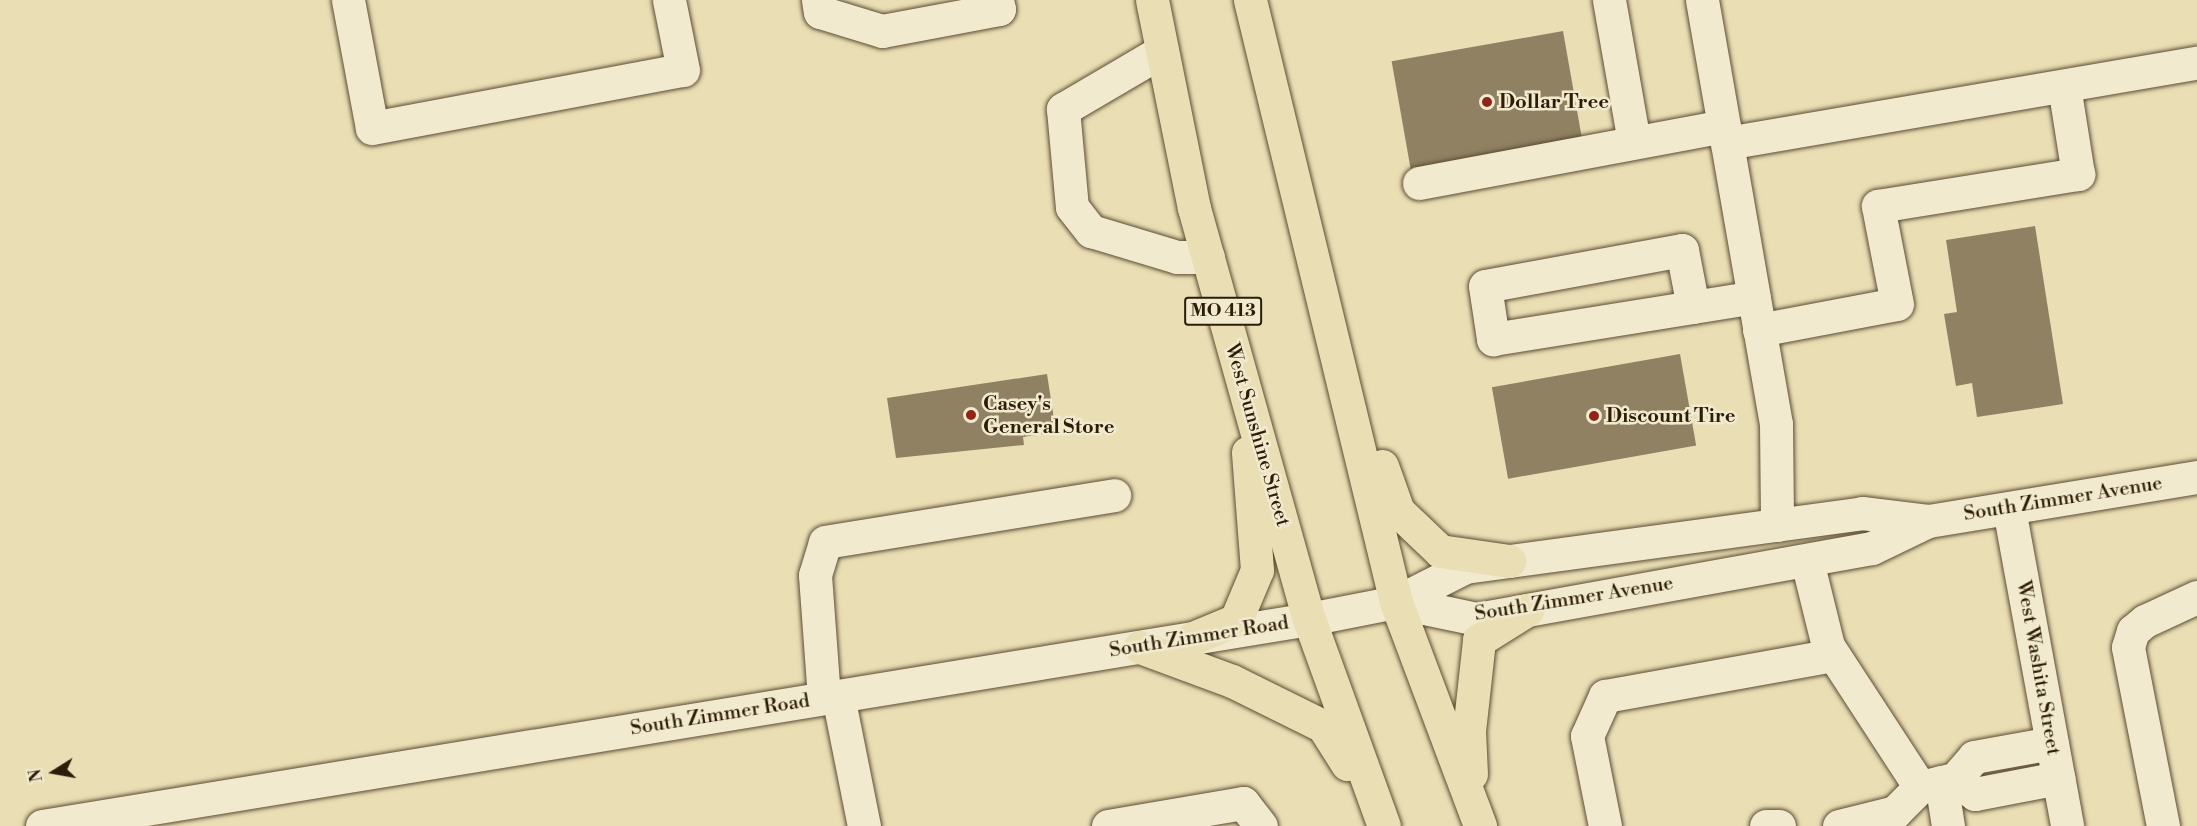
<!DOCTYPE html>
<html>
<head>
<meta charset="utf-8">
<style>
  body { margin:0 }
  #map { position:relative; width:2197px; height:826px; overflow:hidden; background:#eadeb4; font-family:"Libre Bodoni",serif }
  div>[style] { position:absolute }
  .building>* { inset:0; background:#8f8161; transform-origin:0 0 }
  .roads { filter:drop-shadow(0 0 2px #5c4d33) drop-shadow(0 0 2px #5c4d33) }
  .minor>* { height:33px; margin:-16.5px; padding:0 16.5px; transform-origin:16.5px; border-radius:16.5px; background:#f1eace }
  .major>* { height:33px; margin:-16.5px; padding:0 16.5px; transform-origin:16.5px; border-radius:16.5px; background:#eadeb4 }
  .dots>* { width:16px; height:16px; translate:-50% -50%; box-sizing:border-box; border:3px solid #f1eace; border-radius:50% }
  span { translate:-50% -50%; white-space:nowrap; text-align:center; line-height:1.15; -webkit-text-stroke:5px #f1eace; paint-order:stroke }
  .shield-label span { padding:2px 4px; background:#f1eace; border:2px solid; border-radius:4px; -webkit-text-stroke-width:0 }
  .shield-label { font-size:18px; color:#2d1d08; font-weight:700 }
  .poi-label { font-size:20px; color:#2d1d08; font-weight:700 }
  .left { translate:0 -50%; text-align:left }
  .street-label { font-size:20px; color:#2d1d08 }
  .north { position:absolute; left:24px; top:742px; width:60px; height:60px; -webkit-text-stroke:4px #f1eace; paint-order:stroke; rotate:259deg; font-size:16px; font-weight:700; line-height:24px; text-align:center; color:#2d1d08 }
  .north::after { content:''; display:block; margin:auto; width:21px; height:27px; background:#2d1d08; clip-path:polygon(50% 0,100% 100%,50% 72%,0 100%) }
</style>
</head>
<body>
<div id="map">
  <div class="building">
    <div style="left:1563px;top:31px;width:115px;height:174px;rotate:80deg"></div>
    <div style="clip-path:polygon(2035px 226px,2063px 404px,1977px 417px,1972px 383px,1956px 386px,1944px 314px,1957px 312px,1946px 240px)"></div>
    <div style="left:1680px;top:354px;width:93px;height:191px;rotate:80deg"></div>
    <div style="clip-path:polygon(1047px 374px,1056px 432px,1023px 437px,1024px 445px,896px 458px,887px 398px)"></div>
  </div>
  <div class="roads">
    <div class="minor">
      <div style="left:348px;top:0;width:130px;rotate:79.4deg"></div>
      <div style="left:372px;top:128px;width:316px;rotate:-10.6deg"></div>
      <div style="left:683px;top:70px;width:71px;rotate:-101.3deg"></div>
      <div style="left:818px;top:0;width:12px;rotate:81deg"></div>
      <div style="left:820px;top:12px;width:65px;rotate:17deg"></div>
      <div style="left:882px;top:31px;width:119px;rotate:-10.6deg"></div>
      <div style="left:999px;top:9px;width:9px;rotate:-103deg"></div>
      <div style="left:1609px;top:0;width:144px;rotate:80deg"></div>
      <div style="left:1702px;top:0;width:430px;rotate:80.1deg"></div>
      <div style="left:1776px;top:424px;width:101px;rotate:89.4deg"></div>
      <div style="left:1162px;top:51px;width:115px;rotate:149.6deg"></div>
      <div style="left:1063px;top:109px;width:98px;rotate:84.8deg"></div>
      <div style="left:1072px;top:207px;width:31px;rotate:52deg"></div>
      <div style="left:1091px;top:231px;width:90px;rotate:16.8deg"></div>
      <div style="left:1177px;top:257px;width:31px"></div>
      <div style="left:1727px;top:143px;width:477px;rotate:-9.7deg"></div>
      <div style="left:1419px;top:183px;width:310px;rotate:-10.6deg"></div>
      <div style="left:1693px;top:307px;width:58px;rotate:-100.9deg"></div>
      <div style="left:1682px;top:250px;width:200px;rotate:169.6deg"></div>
      <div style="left:1485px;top:286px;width:54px;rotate:81.4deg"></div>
      <div style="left:1493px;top:339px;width:264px;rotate:-9.1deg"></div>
      <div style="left:1759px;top:330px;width:140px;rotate:-10.7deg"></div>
      <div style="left:1897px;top:304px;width:100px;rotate:-101deg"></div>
      <div style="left:1878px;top:206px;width:203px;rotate:-9.1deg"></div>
      <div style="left:2078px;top:174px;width:89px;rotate:-99deg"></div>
      <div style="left:2009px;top:509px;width:322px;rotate:79.6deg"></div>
      <div style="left:1807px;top:561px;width:88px;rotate:76.1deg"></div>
      <div style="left:1828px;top:646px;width:168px;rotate:56.9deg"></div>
      <div style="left:1920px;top:787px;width:36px;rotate:-13deg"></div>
      <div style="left:1955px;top:779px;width:29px;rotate:-49deg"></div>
      <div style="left:1974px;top:757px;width:79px;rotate:-10.2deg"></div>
      <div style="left:1396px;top:602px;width:83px;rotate:11.9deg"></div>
      <div style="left:1477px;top:619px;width:401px;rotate:-10.2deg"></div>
      <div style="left:1872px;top:548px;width:62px;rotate:-25.7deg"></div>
      <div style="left:838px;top:696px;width:133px;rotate:78.7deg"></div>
      <div style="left:824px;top:698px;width:123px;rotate:-94.2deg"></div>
      <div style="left:815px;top:575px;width:34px;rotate:-73deg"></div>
      <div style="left:825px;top:542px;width:293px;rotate:-9.2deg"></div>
      <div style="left:1955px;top:779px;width:25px;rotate:37deg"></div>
      <div style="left:1975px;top:794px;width:85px;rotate:-10.9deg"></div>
      <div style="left:1941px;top:782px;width:45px;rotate:81deg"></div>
      <div style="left:42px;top:826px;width:1284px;rotate:-9.28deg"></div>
      <div style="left:1309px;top:619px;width:89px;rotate:-11.1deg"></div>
      <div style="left:1396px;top:602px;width:77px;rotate:-26.9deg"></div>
      <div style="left:1465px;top:567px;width:401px;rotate:-7.7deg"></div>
      <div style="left:1862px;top:513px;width:66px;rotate:6.9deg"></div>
      <div style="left:1928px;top:521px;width:273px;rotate:-9.3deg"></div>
      <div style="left:1108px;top:826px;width:137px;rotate:-9.7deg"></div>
      <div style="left:1243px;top:803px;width:29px;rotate:52deg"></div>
      <div style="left:1605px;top:826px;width:92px;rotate:-101.3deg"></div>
      <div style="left:1587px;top:736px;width:44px;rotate:-65.8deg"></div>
      <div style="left:1605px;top:696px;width:231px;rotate:-10.2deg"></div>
      <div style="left:1766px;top:826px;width:13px"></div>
      <div style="left:1839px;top:826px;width:58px;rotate:-14deg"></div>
      <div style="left:1895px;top:812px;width:35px;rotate:-45deg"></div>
      <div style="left:2163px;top:826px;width:182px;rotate:-101.1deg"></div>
      <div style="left:2128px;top:647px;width:17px;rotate:-73deg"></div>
      <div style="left:2133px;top:631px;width:16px;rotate:-40deg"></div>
      <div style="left:2145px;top:621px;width:57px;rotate:-24.8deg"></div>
    </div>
    <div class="major">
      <div style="left:1152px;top:0;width:212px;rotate:78.6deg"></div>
      <div style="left:1194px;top:208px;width:427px;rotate:74.4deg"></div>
      <div style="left:1309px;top:619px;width:220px;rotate:70.1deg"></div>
      <div style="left:1250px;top:0;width:619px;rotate:76.37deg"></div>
      <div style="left:1396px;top:602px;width:239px;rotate:69.4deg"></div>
      <div style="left:1382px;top:466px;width:48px;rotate:70.4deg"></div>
      <div style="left:1398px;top:511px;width:58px;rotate:43.6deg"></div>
      <div style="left:1440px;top:551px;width:70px;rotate:8.2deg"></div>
      <div style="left:1193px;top:638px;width:47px;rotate:-22.7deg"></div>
      <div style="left:1236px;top:620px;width:54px;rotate:-67.2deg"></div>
      <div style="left:1257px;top:570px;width:118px;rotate:-94.4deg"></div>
      <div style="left:1140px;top:647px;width:98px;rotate:20.3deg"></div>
      <div style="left:1232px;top:681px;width:102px;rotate:26.3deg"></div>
      <div style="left:1323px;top:726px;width:45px;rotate:57.7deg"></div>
      <div style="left:1471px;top:774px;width:43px;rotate:-92.7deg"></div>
      <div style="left:1469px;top:731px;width:92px;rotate:-83.7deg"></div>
      <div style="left:1479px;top:640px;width:57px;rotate:-32deg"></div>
    </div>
  </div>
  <div class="dots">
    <div style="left:1487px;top:102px;background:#8f2418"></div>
    <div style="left:971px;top:415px;background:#8f2418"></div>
    <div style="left:1594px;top:416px;background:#8f2418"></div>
  </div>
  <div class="shield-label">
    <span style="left:1223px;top:311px">MO 413</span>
  </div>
  <div class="poi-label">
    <span class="left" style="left:1499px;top:102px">Dollar Tree</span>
    <span class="left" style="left:983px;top:416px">Casey's<br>General Store</span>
    <span class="left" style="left:1606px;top:416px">Discount Tire</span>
  </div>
  <div class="street-label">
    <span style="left:1257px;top:435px;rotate:74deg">West Sunshine Street</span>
    <span style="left:2063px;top:499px;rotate:-9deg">South Zimmer Avenue</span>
    <span style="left:1574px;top:599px;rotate:-9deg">South Zimmer Avenue</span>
    <span style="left:1199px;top:637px;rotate:-9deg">South Zimmer Road</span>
    <span style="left:2038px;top:668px;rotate:80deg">West Washita Street</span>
    <span style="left:720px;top:715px;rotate:-9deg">South Zimmer Road</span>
  </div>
  <div class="north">N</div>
</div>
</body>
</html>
